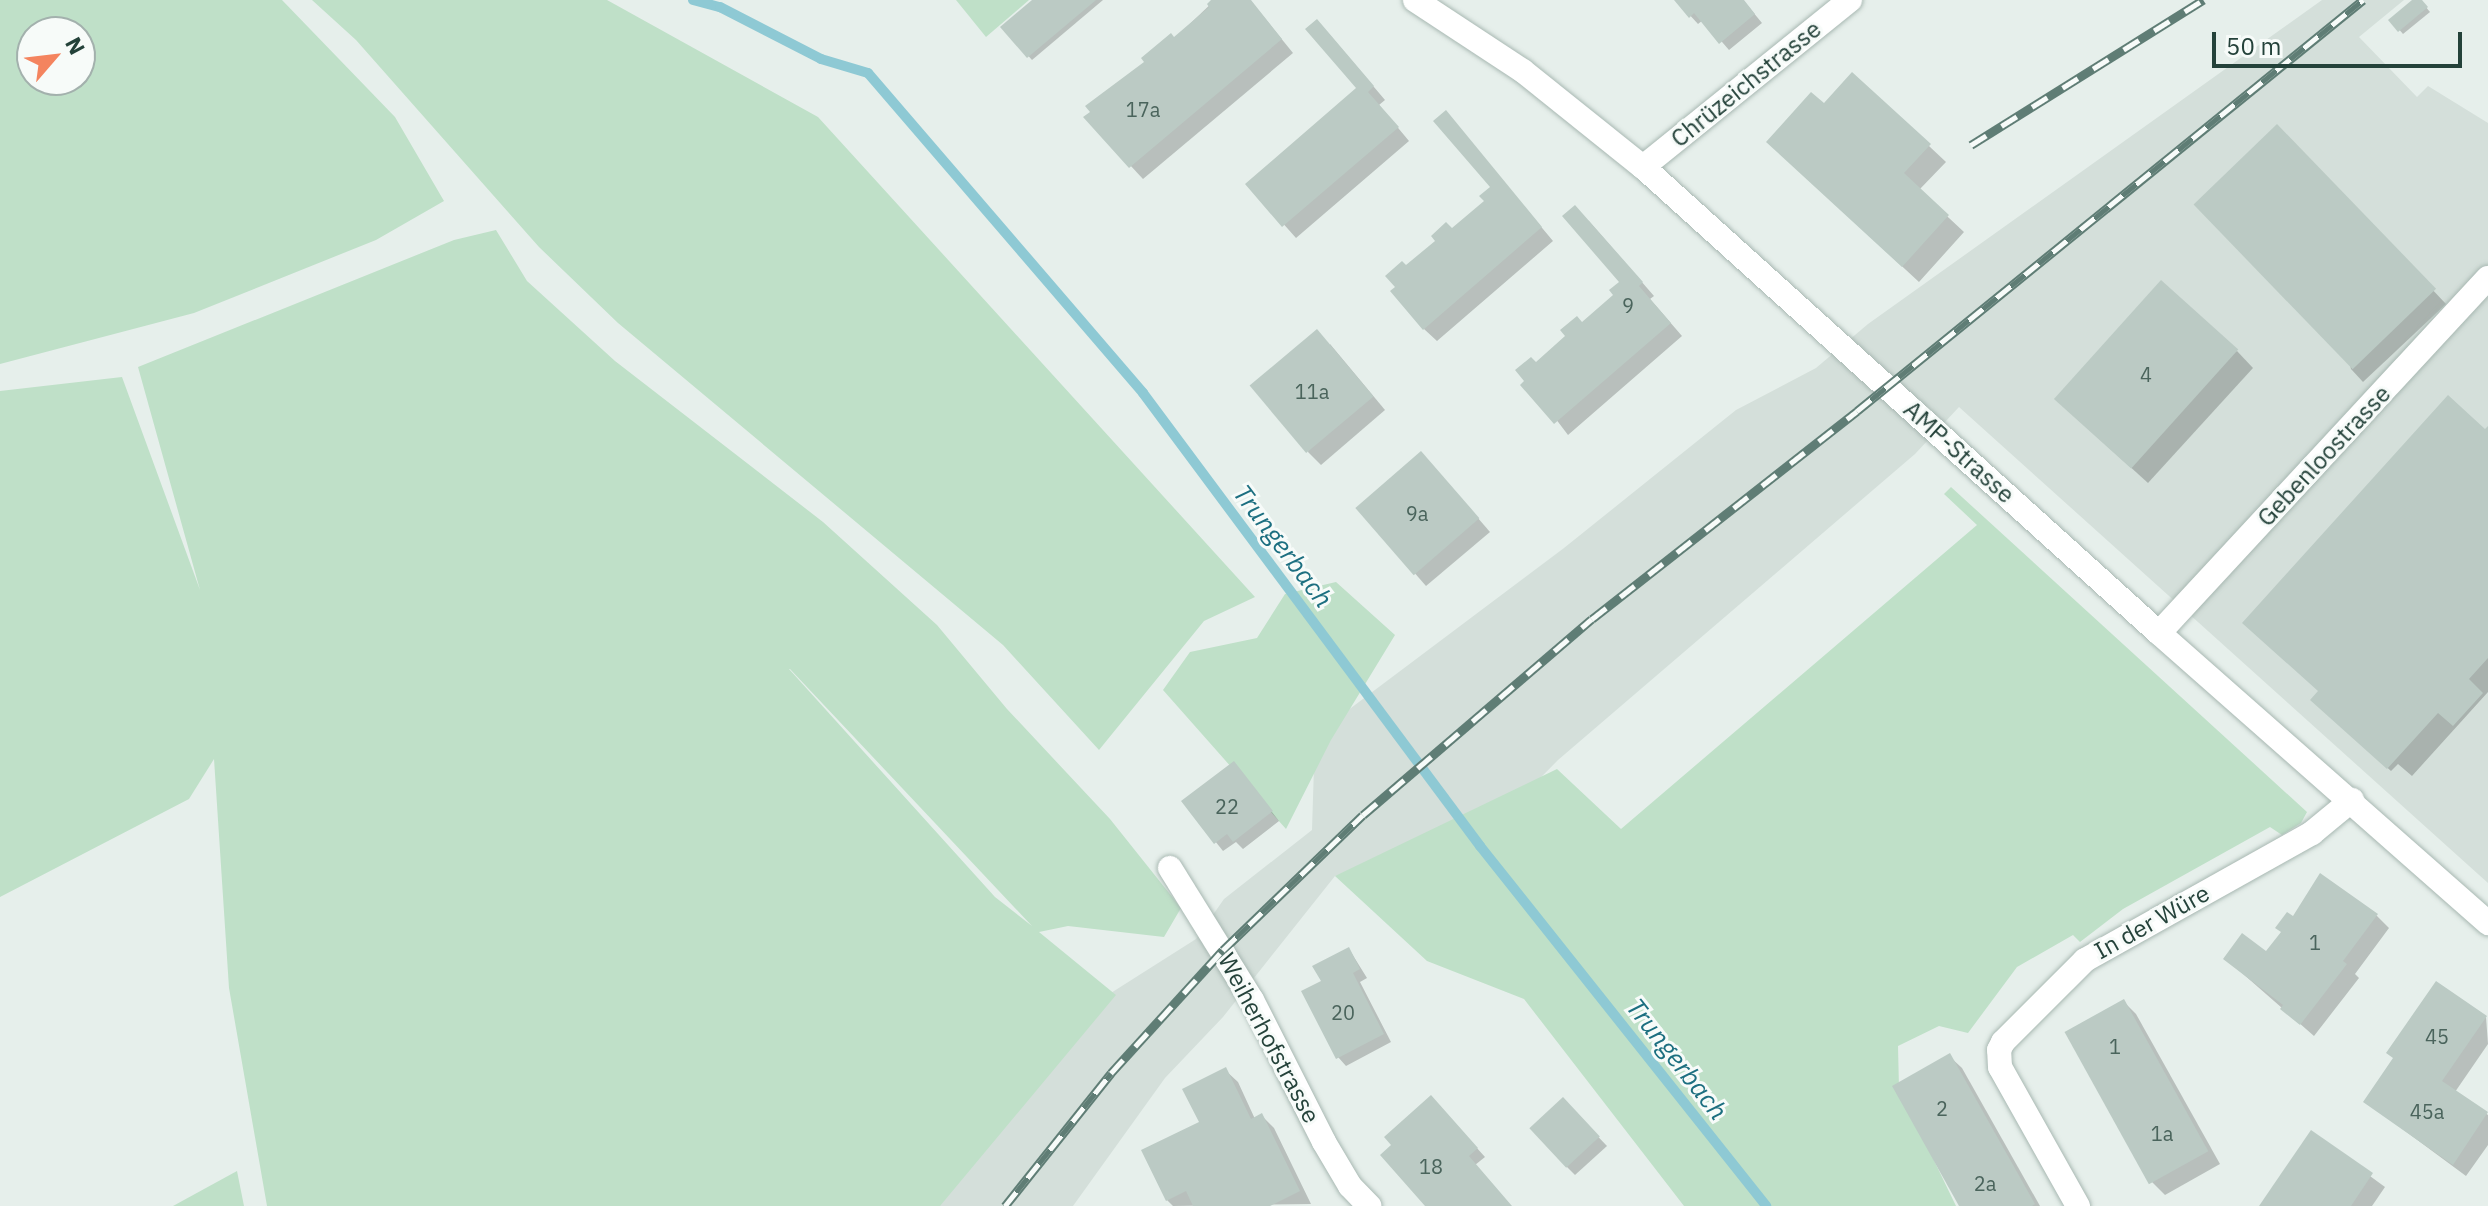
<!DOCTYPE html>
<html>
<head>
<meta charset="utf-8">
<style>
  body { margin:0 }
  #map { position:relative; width:2488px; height:1206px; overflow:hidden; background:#e6efeb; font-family:"IBM Plex Sans",sans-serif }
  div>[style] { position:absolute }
  .built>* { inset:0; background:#d4dfda }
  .green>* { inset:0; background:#bfe0c8 }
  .shadow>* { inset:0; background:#0003 }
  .stream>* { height:10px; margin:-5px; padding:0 5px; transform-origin:5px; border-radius:5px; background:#8ec9d4 }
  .building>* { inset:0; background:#bbcac4; transform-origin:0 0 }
  .roads { filter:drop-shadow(0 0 2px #a8b8b2) drop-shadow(0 0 2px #a8b8b2) }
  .minor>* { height:24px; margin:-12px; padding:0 12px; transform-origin:12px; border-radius:12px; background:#fff }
  .rail>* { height:9px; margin-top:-4.5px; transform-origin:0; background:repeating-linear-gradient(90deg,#f7fbf9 0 18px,#5f7d75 0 36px); box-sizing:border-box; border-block:2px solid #5f7d75 }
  span { translate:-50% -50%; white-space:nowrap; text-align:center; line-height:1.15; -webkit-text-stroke:6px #f7fbf9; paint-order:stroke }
  .number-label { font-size:20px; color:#4a645c }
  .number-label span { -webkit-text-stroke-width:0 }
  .street-label { font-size:24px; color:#24423a }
  .water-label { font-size:26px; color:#1c6f80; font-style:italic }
  .north { position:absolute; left:16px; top:16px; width:80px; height:80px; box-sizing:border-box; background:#f7fbf9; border:2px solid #a3b1ad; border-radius:50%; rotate:62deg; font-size:22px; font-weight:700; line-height:32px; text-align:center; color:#24423a }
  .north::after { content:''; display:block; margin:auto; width:28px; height:36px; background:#f4845f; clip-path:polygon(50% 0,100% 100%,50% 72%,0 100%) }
  .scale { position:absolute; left:2212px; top:32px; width:250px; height:36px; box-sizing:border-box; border:4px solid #24423a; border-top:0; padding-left:10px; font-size:24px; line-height:28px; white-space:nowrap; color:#24423a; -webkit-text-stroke:6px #f7fbf9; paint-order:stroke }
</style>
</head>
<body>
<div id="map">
  <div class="built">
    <div style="clip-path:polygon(2322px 0,2404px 0,2359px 37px,2417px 97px,2428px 86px,2488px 123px,2488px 883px,1959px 407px,1915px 454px,1558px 760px,1487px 832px,1335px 876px,1223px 1017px,1165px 1078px,1073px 1206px,927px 1206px,1103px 998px,1196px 939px,1224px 899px,1312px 830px,1315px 735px,1564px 548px,1736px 410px,1816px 368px,1868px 324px)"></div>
  </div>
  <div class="green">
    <div style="clip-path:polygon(evenodd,0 0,282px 0,395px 117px,444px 201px,376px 240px,194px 313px,0 364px,0 0,32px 32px,80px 32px,80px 80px,32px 80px,32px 32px)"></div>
    <div style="clip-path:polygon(312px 0,607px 0,818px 117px,1255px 597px,1204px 621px,1099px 750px,1003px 645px,618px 323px,539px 247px,356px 40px)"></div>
    <div style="clip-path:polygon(956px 0,1029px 0,986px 37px)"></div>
    <div style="clip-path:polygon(evenodd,496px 230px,527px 281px,615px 361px,823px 522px,937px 625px,1007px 709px,1110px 819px,1181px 908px,1164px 937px,1068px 926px,1039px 932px,1116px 995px,940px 1206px,267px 1206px,229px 988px,214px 759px,189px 799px,0 897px,0 391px,122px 377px,200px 590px,138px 367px,454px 240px,496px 230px,789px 669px,790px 669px,1032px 926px,995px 897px,789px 669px)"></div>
    <div style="clip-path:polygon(1951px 487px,2307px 812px,2301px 823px,2282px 835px,2270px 827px,2123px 909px,2080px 942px,2073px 935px,2017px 967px,1968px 1033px,1939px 1026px,1898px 1046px,1899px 1088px,1956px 1206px,1684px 1206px,1524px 999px,1427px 961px,1335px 876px,1557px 769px,1621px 829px,1977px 525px,1944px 494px)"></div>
    <div style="clip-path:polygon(1336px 582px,1395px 635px,1331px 740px,1286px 829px,1163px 690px,1190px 652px,1257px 638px,1285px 594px)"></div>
    <div style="clip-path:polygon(237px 1171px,244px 1206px,173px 1206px)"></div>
  </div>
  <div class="shadow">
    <div style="clip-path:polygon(1035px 0,1103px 0,1032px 60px,1003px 27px)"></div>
    <div style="clip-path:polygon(1215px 0,1250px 0,1293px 53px,1143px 179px,1129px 164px,1174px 39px)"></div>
    <div style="clip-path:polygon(1676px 0,1743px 0,1762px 23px,1729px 50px,1703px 20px,1698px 24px)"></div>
    <div style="clip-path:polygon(2415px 0,2420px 0,2430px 12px,2403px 34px,2391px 20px)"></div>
    <div style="clip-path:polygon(1329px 34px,1385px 100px,1379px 105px,1409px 141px,1296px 238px,1248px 184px,1359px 89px)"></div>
    <div style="clip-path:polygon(1824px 106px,1929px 146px,1946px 162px,1919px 190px,1964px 232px,1919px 282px,1785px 158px)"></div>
    <div style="clip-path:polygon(1446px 113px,1553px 241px,1437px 341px,1424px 329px,1406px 268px,1486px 201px,1493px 187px)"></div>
    <div style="clip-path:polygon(2290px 139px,2446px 304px,2363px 382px,2351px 369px)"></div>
    <div style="clip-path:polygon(1588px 220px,1654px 296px,1650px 299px,1682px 336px,1568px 435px,1527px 381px,1536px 364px,1616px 295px,1622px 282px)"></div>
    <div style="clip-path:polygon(1330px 344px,1385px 410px,1321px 465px,1308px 452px)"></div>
    <div style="clip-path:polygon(2237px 351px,2253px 368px,2148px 483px,2073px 415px)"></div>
    <div style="clip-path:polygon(2488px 429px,2488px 692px,2412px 776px,2398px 764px,2391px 771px,2313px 700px)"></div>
    <div style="clip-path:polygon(1433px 466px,1490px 532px,1426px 586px,1358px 508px)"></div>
    <div style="clip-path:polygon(1234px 763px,1279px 821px,1243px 849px,1236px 842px,1223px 851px,1183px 801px)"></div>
    <div style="clip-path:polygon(2377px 916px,2389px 928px,2355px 974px,2359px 978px,2314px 1036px,2226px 959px,2267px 954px,2293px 919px)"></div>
    <div style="clip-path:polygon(1349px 949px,1367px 978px,1360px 982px,1391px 1042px,1346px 1066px,1338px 1057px,1323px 982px)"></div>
    <div style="clip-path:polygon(2123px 1001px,2136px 1014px,2220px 1164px,2165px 1195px,2152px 1182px)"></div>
    <div style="clip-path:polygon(2486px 1017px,2488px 1044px,2455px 1092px,2488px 1115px,2488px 1145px,2466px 1176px,2366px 1102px)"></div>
    <div style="clip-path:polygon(1949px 1056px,1962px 1068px,2040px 1206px,1962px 1206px)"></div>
    <div style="clip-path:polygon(1225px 1070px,1238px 1082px,1255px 1119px,1262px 1116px,1274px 1128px,1311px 1204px,1173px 1206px,1167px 1200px)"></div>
    <div style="clip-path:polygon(1563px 1100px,1607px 1146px,1575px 1175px,1567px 1167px)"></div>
    <div style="clip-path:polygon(1439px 1106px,1485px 1157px,1475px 1165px,1511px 1206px,1428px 1206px)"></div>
    <div style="clip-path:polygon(2311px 1133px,2385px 1187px,2372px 1206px,2262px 1206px)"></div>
  </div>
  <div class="stream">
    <div style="left:693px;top:0;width:28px;rotate:15deg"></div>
    <div style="left:720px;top:7px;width:114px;rotate:27.2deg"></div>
    <div style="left:821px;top:59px;width:49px;rotate:16.6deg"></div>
    <div style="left:868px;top:73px;width:422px;rotate:49.3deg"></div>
    <div style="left:1143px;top:393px;width:565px;rotate:53.35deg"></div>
    <div style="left:1480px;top:846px;width:460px;rotate:51.5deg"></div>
  </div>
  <div class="building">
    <div style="clip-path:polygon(1032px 0,1096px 0,1027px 58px,1000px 27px)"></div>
    <div style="clip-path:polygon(1211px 0,1251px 0,1282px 39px,1129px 168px,1083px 117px,1090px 112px,1085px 106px,1144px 62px,1141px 58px,1171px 33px,1174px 37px,1209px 7px,1207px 4px)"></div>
    <div style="clip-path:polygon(1674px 0,1744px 0,1755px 14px,1719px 44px,1694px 13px,1689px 18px)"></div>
    <div style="clip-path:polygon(2412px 0,2422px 0,2428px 7px,2398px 32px,2388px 20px)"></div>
    <div style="clip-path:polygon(1317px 19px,1374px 86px,1368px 92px,1399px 127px,1282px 227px,1245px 184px,1356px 88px,1305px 29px)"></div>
    <div style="clip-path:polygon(1852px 72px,1931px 144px,1904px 173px,1949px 215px,1902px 267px,1766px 142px,1811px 92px,1824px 103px)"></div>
    <div style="clip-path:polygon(1446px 110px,1542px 227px,1423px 330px,1390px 291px,1395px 287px,1385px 276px,1402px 261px,1406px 265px,1435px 241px,1431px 236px,1446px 222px,1452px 228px,1484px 201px,1479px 196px,1490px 187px,1433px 121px)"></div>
    <div style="left:2277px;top:124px;width:229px;height:116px;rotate:46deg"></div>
    <div style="clip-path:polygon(1575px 205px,1643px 282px,1639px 286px,1671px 323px,1554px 424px,1520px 385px,1524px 381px,1515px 370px,1531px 357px,1536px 362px,1565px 336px,1560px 330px,1577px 316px,1582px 322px,1613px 295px,1609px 290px,1619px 282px,1562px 216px)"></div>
    <div style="left:2161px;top:280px;width:104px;height:160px;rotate:42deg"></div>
    <div style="left:1317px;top:329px;width:88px;height:88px;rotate:50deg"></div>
    <div style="clip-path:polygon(2448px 395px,2485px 429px,2488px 426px,2488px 658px,2469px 679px,2483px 693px,2453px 726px,2438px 713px,2387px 769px,2310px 700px,2318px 691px,2242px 623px)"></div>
    <div style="left:1421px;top:451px;width:89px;height:87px;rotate:49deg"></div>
    <div style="clip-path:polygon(1234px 761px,1273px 811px,1233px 842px,1227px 834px,1214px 844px,1181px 801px)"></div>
    <div style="clip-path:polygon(2320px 873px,2378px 914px,2343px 961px,2347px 964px,2300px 1025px,2280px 1009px,2283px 1005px,2223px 959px,2242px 933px,2266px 951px,2281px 932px,2275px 928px,2287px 912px,2293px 916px)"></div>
    <div style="clip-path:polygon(1349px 947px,1360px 969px,1353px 973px,1384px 1034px,1336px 1059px,1301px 991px,1321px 981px,1312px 966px)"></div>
    <div style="clip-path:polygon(2436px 981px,2487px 1016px,2442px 1081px,2488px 1112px,2453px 1165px,2363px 1102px,2393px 1058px,2386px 1053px)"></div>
    <div style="left:2124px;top:999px;width:174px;height:68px;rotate:61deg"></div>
    <div style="clip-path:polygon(1950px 1053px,2035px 1204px,2032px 1206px,1959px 1206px,1892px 1086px)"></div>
    <div style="clip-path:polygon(1226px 1067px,1251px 1119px,1262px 1113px,1300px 1191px,1270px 1206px,1193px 1206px,1186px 1191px,1166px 1201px,1141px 1150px,1199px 1122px,1182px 1089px)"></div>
    <div style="clip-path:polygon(1431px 1095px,1478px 1148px,1469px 1156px,1512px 1206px,1425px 1206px,1380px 1155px,1391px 1145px,1384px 1137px)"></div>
    <div style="left:1563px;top:1097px;width:54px;height:46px;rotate:47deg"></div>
    <div style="clip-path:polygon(2311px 1130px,2373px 1173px,2351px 1206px,2259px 1206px)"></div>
  </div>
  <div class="roads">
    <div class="minor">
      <div style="left:1415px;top:0;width:129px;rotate:33.3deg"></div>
      <div style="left:1523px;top:71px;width:154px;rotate:38.7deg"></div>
      <div style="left:1643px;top:167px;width:695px;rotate:42.09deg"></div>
      <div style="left:2159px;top:633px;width:439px;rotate:41.4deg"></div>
      <div style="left:1643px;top:167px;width:266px;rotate:-38.9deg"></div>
      <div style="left:2159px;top:633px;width:484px;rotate:-47.2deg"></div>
      <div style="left:1170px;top:868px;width:155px;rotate:58.2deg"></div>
      <div style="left:1252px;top:1000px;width:159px;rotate:63.1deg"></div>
      <div style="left:1324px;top:1142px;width:51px;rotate:59.4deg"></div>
      <div style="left:1350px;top:1186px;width:28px;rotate:46deg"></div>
      <div style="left:2078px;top:1206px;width:159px;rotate:-119.3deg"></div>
      <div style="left:2000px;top:1067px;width:17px;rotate:-93deg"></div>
      <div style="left:1999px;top:1050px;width:9px;rotate:-63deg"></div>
      <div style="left:2003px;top:1042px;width:116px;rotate:-45deg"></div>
      <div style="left:2085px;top:960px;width:260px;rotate:-29.2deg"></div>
      <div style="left:2312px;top:833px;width:52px;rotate:-39.5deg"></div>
    </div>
  </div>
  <div class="rail">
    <div style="left:1971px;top:145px;width:274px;rotate:-32deg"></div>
    <div style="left:1005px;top:1206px;width:170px;rotate:-51.4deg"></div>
    <div style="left:1111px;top:1073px;width:166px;rotate:-47.7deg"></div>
    <div style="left:1223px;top:950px;width:194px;rotate:-44deg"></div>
    <div style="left:1363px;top:815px;width:301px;rotate:-40.6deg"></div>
    <div style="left:1592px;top:619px;width:337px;rotate:-38.1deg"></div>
    <div style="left:1857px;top:411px;width:652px;rotate:-39.09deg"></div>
  </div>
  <div class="number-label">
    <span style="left:1143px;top:109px">17a</span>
    <span style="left:1628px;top:305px">9</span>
    <span style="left:2146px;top:374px">4</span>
    <span style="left:1312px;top:391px">11a</span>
    <span style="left:1417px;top:513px">9a</span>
    <span style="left:1227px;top:806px">22</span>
    <span style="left:2315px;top:942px">1</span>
    <span style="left:1343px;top:1012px">20</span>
    <span style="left:2437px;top:1036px">45</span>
    <span style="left:2115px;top:1046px">1</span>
    <span style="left:1942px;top:1108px">2</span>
    <span style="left:2427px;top:1111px">45a</span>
    <span style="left:2162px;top:1133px">1a</span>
    <span style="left:1431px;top:1166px">18</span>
    <span style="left:1985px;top:1183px">2a</span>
  </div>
  <div class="street-label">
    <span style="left:1746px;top:84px;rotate:-39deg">Chrüzeichstrasse</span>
    <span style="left:1959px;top:452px;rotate:42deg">AMP-Strasse</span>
    <span style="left:2324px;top:456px;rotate:-47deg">Gebenloostrasse</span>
    <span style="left:2152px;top:922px;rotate:-29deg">In der Würe</span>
    <span style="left:1269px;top:1038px;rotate:62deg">Weiherhofstrasse</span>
  </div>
  <div class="water-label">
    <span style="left:1283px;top:546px;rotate:53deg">Trungerbach</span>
    <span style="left:1677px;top:1059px;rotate:52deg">Trungerbach</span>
  </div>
  <div class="north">N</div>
  <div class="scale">50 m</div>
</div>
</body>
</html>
